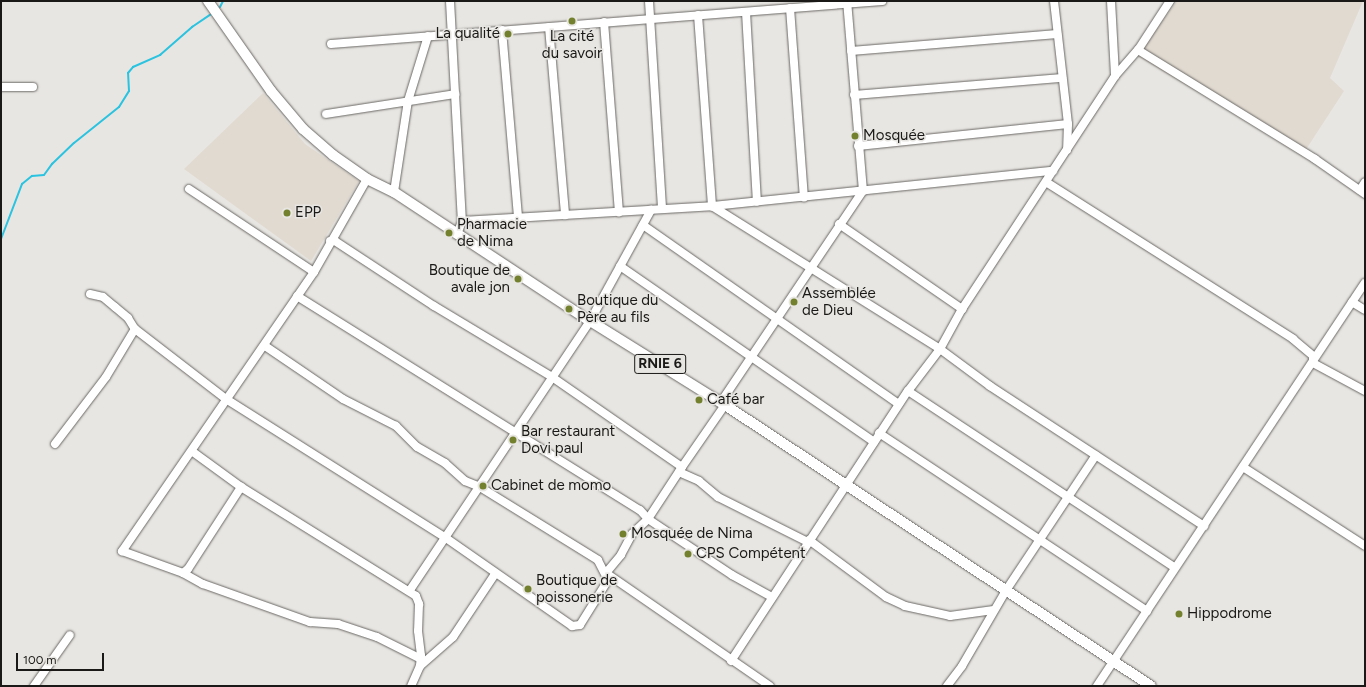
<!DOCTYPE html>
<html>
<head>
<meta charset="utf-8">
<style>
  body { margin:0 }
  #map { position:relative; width:1366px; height:687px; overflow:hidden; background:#e8e6e2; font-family:Figtree,sans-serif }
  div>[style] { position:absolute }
  .built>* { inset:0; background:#e1dad0 }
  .stream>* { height:2px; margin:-1px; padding:0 1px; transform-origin:1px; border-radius:1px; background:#2ac3e0 }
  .roads { filter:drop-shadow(0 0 1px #6a6865) drop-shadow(0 0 1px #6a6865) }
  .minor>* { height:8px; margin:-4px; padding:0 4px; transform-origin:4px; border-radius:4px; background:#fff }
  .major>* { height:10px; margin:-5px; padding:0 5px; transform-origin:5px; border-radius:5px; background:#fff }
  .dots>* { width:11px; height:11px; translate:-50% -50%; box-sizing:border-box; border:2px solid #e8e6e2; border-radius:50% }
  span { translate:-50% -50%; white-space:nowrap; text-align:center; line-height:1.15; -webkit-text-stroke:3px #e8e6e2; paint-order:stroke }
  .shield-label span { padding:1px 3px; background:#e8e6e2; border:1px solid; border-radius:3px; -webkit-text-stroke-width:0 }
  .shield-label { font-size:14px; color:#1a1917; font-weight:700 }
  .poi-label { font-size:15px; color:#1a1917 }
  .right { translate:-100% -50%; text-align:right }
  .left { translate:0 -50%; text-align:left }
  .frame { position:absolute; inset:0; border:2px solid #1a1917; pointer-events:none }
  .scale { position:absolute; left:16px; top:653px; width:88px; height:18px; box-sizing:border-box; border:2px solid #1a1917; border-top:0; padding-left:5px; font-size:12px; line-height:14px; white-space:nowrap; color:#1a1917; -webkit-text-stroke:3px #e8e6e2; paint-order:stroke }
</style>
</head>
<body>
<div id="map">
  <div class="built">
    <div style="clip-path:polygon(1177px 1px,1363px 1px,1330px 78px,1344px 91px,1303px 154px,1137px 56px)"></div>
    <div style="clip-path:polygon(263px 93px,305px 144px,359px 181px,311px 261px,184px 169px)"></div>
  </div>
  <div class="stream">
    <div style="left:220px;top:7px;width:7px;rotate:-63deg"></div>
    <div style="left:1px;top:239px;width:59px;rotate:-69.1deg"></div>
    <div style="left:22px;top:184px;width:13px;rotate:-39deg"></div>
    <div style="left:32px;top:176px;width:12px;rotate:-5deg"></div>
    <div style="left:44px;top:175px;width:14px;rotate:-54deg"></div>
    <div style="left:52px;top:164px;width:30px;rotate:-44deg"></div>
    <div style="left:74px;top:143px;width:58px;rotate:-38.7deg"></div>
    <div style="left:119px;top:107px;width:19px;rotate:-58deg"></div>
    <div style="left:129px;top:91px;width:18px;rotate:-93deg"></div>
    <div style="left:128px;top:73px;width:8px;rotate:-50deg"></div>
    <div style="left:133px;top:67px;width:30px;rotate:-24deg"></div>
    <div style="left:160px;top:55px;width:43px;rotate:-41.2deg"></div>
    <div style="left:192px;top:27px;width:22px;rotate:-34deg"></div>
  </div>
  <div class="roads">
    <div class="minor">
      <div style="left:450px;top:1px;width:220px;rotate:86.9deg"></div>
      <div style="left:462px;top:221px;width:15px;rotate:110deg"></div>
      <div style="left:649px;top:1px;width:208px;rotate:86.4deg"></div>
      <div style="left:1054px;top:1px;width:124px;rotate:83.5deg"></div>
      <div style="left:1068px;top:124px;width:26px;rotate:92deg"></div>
      <div style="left:1111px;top:1px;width:75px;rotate:86.9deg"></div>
      <div style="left:790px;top:8px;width:190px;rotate:85.8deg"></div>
      <div style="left:746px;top:12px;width:190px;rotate:86.7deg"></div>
      <div style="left:698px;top:15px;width:192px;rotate:85.8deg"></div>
      <div style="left:712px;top:206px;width:269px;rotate:32.1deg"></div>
      <div style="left:940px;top:349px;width:62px;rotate:36.5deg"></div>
      <div style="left:990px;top:386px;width:256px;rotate:33.2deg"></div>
      <div style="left:604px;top:22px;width:191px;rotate:85.5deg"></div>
      <div style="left:549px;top:27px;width:189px;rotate:85.1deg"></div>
      <div style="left:502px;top:30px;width:189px;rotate:85.1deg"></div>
      <div style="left:331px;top:44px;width:553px;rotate:-4.46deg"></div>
      <div style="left:1138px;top:50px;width:208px;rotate:31.6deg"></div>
      <div style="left:1315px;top:159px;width:61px;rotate:35deg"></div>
      <div style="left:851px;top:51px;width:207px;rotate:-4.7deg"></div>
      <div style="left:1px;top:87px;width:32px"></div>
      <div style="left:854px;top:95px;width:209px;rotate:-4.7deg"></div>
      <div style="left:326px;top:114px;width:131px;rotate:-8.8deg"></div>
      <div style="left:858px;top:146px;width:211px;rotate:-6deg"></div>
      <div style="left:367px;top:179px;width:107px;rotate:119.7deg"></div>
      <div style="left:314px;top:272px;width:339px;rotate:124.5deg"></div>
      <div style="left:122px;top:551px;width:65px;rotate:19.8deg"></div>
      <div style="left:183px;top:573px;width:23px;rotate:29deg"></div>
      <div style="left:203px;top:584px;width:114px;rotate:19.6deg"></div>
      <div style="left:310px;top:622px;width:28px;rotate:4deg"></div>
      <div style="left:338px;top:624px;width:41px;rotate:18.4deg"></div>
      <div style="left:377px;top:637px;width:49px;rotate:26.6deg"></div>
      <div style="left:1046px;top:182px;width:293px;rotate:32.4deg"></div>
      <div style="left:1293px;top:339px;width:26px;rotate:40deg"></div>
      <div style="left:1313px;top:356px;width:7px;rotate:90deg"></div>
      <div style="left:1313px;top:363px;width:59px;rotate:28.3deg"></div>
      <div style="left:189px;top:189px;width:150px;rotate:33.6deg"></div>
      <div style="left:1360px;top:190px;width:9px;rotate:-58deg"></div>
      <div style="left:394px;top:192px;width:92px;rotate:-81.3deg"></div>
      <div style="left:408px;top:101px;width:68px;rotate:-72.9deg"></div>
      <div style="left:462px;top:221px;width:250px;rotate:-3.4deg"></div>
      <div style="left:712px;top:206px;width:343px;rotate:-5.9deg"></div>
      <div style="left:839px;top:224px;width:150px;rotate:34.6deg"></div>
      <div style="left:643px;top:225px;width:312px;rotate:35deg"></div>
      <div style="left:330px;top:241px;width:5px"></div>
      <div style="left:335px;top:241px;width:118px;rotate:33.3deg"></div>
      <div style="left:434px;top:306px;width:138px;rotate:31deg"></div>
      <div style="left:552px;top:377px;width:158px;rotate:34.7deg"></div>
      <div style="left:682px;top:467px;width:75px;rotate:-55.3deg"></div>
      <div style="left:620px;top:266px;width:309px;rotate:34.7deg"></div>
      <div style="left:90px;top:294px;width:13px;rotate:13deg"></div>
      <div style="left:103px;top:297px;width:16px;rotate:40deg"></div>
      <div style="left:115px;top:307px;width:17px;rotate:40deg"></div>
      <div style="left:128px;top:318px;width:13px;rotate:58deg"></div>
      <div style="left:135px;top:329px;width:115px;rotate:37.6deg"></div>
      <div style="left:226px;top:399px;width:260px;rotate:32.3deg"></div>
      <div style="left:446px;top:538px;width:154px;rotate:34.9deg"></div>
      <div style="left:572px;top:626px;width:8px;rotate:-7deg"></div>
      <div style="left:580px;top:625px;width:53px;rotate:-58.1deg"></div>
      <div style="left:608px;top:580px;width:22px;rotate:-117deg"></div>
      <div style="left:598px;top:560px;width:139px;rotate:-148.3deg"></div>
      <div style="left:480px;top:487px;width:16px;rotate:-158deg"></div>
      <div style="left:465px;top:481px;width:27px;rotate:-138deg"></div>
      <div style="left:445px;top:463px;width:32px;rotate:-150deg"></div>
      <div style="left:417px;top:447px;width:30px;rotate:-135deg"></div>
      <div style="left:396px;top:426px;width:59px;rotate:-153deg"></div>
      <div style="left:343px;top:399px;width:94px;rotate:-145.8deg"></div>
      <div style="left:297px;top:296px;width:404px;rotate:32deg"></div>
      <div style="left:640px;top:510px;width:12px;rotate:48deg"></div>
      <div style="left:648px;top:519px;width:22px;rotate:137deg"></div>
      <div style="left:632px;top:534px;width:24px;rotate:118deg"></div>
      <div style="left:621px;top:555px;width:23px;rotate:130deg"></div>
      <div style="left:606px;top:573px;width:199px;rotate:34.6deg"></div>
      <div style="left:1352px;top:302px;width:15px;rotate:32deg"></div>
      <div style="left:908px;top:391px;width:320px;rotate:33.5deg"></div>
      <div style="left:721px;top:402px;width:254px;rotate:-56.1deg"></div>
      <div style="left:863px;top:191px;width:191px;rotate:-94.8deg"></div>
      <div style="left:879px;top:433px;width:322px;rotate:33.6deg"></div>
      <div style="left:55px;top:444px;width:84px;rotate:-52.7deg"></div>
      <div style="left:106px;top:377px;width:56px;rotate:-58.9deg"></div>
      <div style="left:193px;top:452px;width:59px;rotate:36.1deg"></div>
      <div style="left:241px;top:487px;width:206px;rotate:31.9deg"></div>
      <div style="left:416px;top:596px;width:9px;rotate:69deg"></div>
      <div style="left:419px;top:604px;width:27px;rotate:92deg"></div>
      <div style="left:418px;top:631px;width:25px;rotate:83deg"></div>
      <div style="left:421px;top:656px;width:10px;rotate:96deg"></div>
      <div style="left:420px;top:666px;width:22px;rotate:114deg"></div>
      <div style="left:682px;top:467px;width:62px;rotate:123.2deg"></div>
      <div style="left:648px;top:519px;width:101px;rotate:33.7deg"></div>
      <div style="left:732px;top:575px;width:46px;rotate:28.8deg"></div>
      <div style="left:1243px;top:467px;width:145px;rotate:32.9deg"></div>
      <div style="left:679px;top:472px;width:22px;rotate:24deg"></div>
      <div style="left:699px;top:481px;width:25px;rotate:40deg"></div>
      <div style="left:718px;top:497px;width:101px;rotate:26.6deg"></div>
      <div style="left:809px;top:540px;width:96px;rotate:36.5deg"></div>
      <div style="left:886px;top:597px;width:21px;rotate:25deg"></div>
      <div style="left:905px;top:606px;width:46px;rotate:12.5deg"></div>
      <div style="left:950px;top:616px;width:44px;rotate:-7.8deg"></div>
      <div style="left:183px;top:573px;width:6px;rotate:-39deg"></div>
      <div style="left:188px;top:569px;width:98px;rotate:-57.1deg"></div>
      <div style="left:410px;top:590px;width:324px;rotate:-56.2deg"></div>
      <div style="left:590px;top:321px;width:127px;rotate:-61.2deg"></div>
      <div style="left:731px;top:661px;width:323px;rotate:-56.8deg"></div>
      <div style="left:908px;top:391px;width:53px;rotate:-52.7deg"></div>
      <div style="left:940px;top:349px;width:46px;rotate:-61.2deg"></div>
      <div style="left:962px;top:309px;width:279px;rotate:-56.7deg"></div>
      <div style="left:1115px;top:76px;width:35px;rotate:-49deg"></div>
      <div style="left:1138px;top:50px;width:59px;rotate:-56.9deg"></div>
      <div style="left:420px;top:666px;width:44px;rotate:-41.3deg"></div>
      <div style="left:453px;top:637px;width:76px;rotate:-56.3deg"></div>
      <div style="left:34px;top:686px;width:62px;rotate:-54.8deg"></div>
      <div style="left:947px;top:686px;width:25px;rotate:-53deg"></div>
      <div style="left:962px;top:666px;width:86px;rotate:-59.8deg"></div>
      <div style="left:1005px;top:592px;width:164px;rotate:-56.4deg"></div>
      <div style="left:1097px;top:686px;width:484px;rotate:-56.4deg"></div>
    </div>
    <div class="major">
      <div style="left:208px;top:1px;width:110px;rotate:55deg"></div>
      <div style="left:271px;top:91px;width:50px;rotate:49.9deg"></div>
      <div style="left:303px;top:129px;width:40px;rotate:41deg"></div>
      <div style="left:333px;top:155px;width:42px;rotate:35.2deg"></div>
      <div style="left:367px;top:179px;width:30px;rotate:26deg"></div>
      <div style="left:394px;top:192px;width:235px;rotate:33.4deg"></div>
      <div style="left:590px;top:321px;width:159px;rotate:31.9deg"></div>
      <div style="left:725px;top:405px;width:510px;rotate:33.41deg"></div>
    </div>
  </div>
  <div class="dots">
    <div style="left:572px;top:21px;background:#73802d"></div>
    <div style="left:508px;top:34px;background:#73802d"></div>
    <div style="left:855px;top:136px;background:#73802d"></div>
    <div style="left:287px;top:213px;background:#73802d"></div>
    <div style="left:449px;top:233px;background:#73802d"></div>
    <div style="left:518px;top:279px;background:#73802d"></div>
    <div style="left:794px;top:302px;background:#73802d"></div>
    <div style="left:569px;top:309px;background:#73802d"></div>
    <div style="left:699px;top:400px;background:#73802d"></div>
    <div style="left:513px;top:440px;background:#73802d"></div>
    <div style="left:483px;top:486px;background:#73802d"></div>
    <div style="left:623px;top:534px;background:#73802d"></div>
    <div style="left:688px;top:554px;background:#73802d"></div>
    <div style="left:528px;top:589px;background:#73802d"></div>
    <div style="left:1179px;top:614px;background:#73802d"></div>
  </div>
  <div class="shield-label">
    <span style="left:660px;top:364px">RNIE 6</span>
  </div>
  <div class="poi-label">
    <span class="right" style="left:500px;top:34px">La qualité</span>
    <span style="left:572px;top:45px">La cité<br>du savoir</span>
    <span class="left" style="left:863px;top:136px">Mosquée</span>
    <span class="left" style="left:295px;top:213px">EPP</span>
    <span class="left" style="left:457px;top:233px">Pharmacie<br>de Nima</span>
    <span class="right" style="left:510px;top:279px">Boutique de<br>avale jon</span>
    <span class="left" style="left:802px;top:302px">Assemblée<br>de Dieu</span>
    <span class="left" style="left:577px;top:309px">Boutique du<br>Père au fils</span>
    <span class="left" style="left:707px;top:400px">Café bar</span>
    <span class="left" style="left:521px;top:440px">Bar restaurant<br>Dovi paul</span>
    <span class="left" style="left:491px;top:486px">Cabinet de momo</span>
    <span class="left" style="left:631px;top:534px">Mosquée de Nima</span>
    <span class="left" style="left:696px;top:554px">CPS Compétent</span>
    <span class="left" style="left:536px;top:589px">Boutique de<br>poissonerie</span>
    <span class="left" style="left:1187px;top:614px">Hippodrome</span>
  </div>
  <div class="frame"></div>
  <div class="scale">100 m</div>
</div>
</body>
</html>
